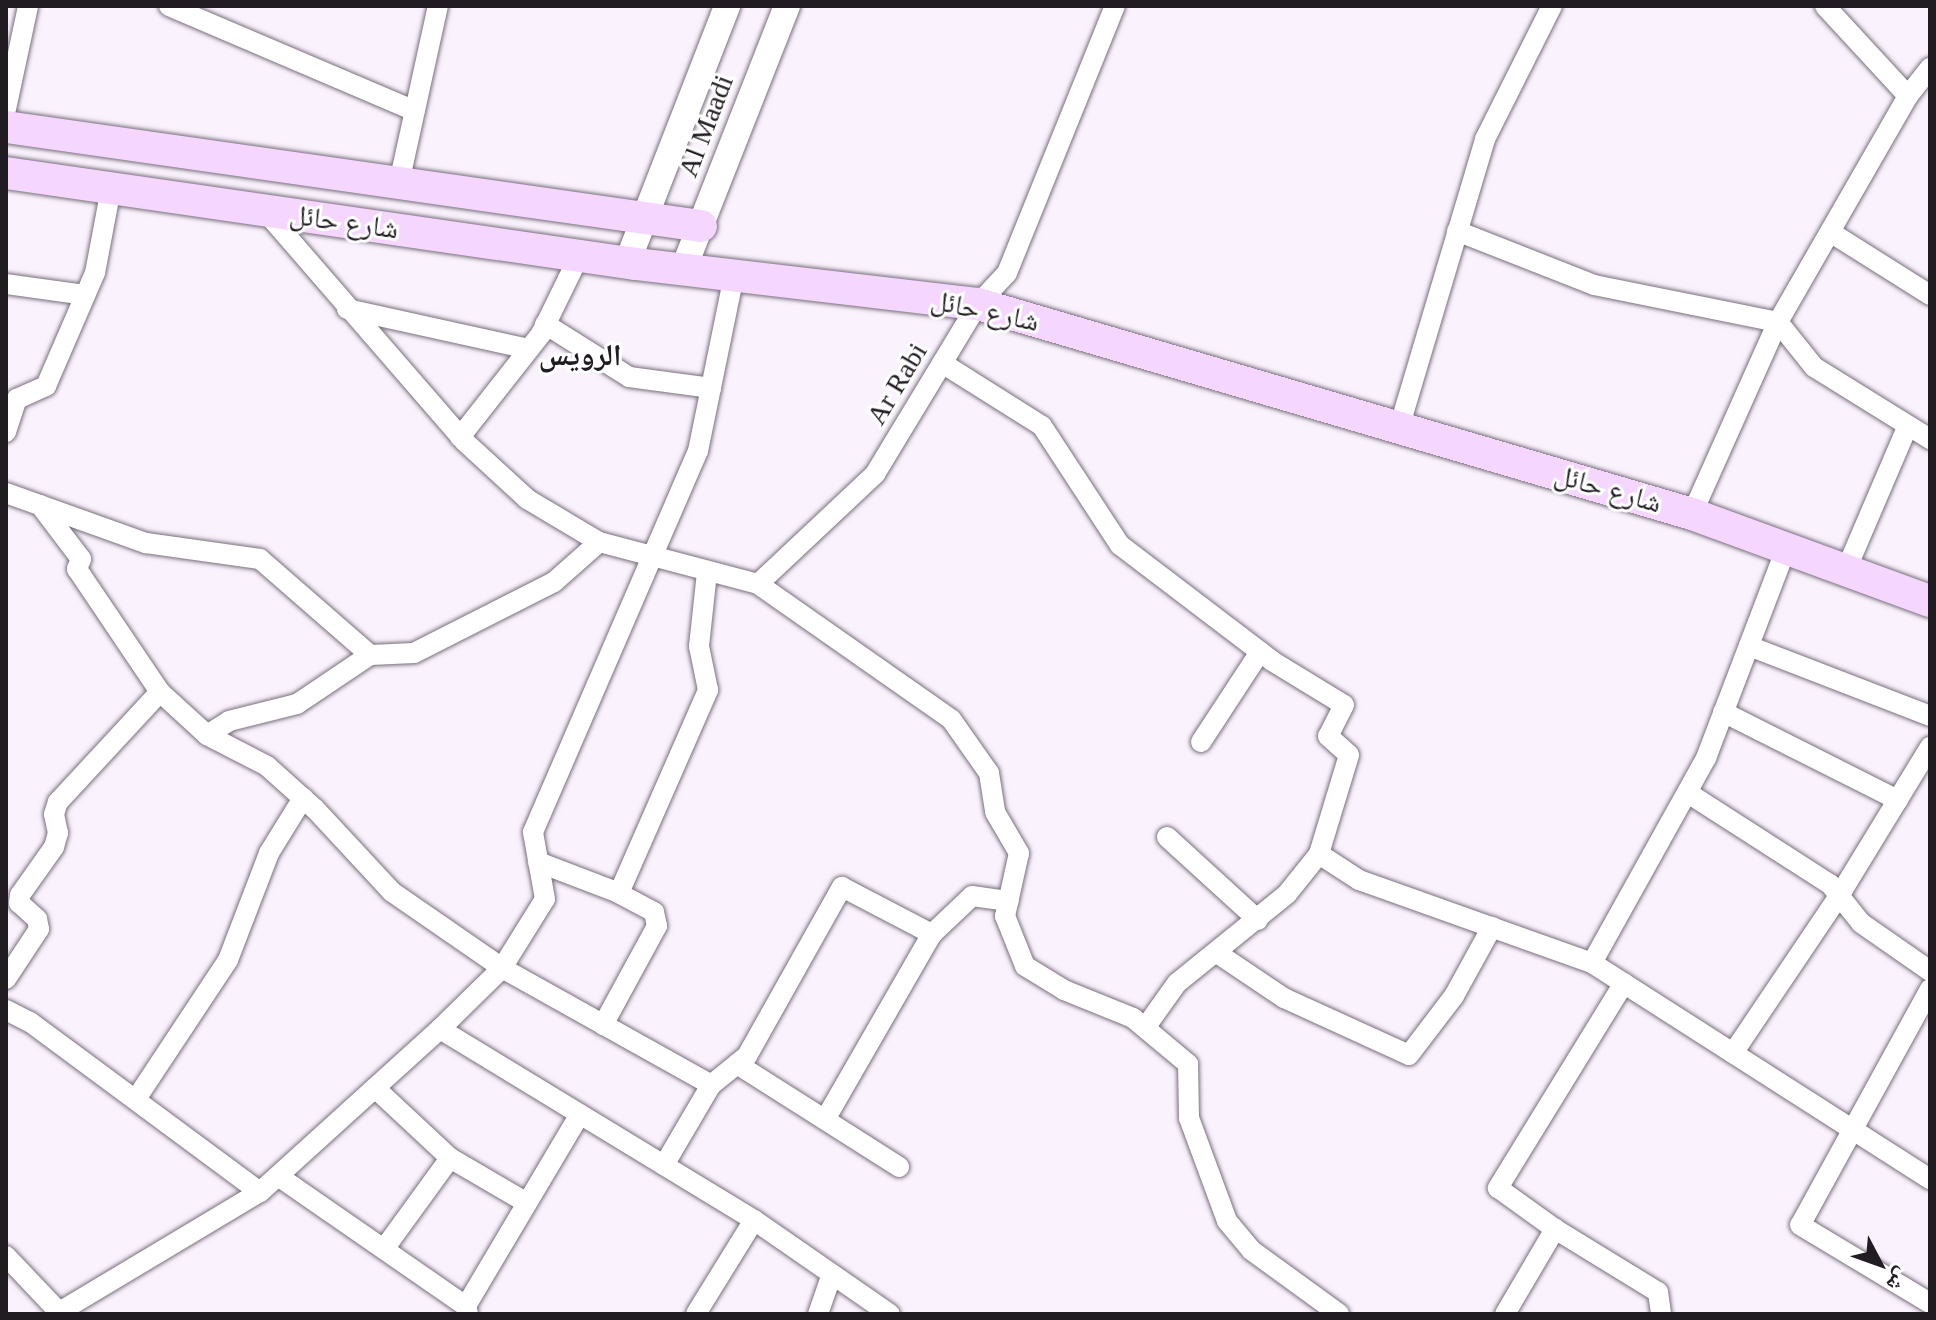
<!DOCTYPE html>
<html>
<head>
<meta charset="utf-8">
<style>
  body { margin:0 }
  #map { position:relative; width:1936px; height:1320px; overflow:hidden; background:#faf2fd; font-family:"Times New Roman","Noto Naskh Arabic",serif }
  div>[style] { position:absolute }
  .roads { filter:drop-shadow(0 0 2px #796f7c) drop-shadow(0 0 2px #796f7c) }
  .minor>* { height:20px; margin:-10px; padding:0 10px; transform-origin:10px; border-radius:10px; background:#fff }
  .tertiary>* { height:26px; margin:-13px; padding:0 13px; transform-origin:13px; border-radius:13px; background:#fff }
  .primary>* { height:32px; margin:-16px; padding:0 16px; transform-origin:16px; border-radius:16px; background:#f4d6fe }
  span { translate:-50% -50%; white-space:nowrap; text-align:center; line-height:1.15; -webkit-text-stroke:6px #fff; paint-order:stroke }
  .street-label { font-size:28px; color:#201c21 }
  .neighbourhood-label { font-size:30px; color:#201c21; font-weight:700 }
  .frame { position:absolute; inset:0; border:8px solid #201c21; pointer-events:none }
  .north { position:absolute; left:1840px; top:1224px; width:80px; height:80px; -webkit-text-stroke:6px #fff; paint-order:stroke; rotate:131deg; font-size:22px; font-weight:700; line-height:32px; text-align:center; color:#201c21 }
  .north::after { content:''; display:block; margin:auto; width:28px; height:36px; background:#201c21; clip-path:polygon(50% 0,100% 100%,50% 72%,0 100%) }
</style>
</head>
<body>
<div id="map">
  <div class="roads">
    <div class="minor">
      <div style="left:169px;top:6px;width:267px;rotate:23.1deg"></div>
      <div style="left:1825px;top:6px;width:122px;rotate:47.3deg"></div>
      <div style="left:6px;top:109px;width:105px;rotate:-77.9deg"></div>
      <div style="left:399px;top:183px;width:181px;rotate:-77.6deg"></div>
      <div style="left:265px;top:211px;width:304px;rotate:49.1deg"></div>
      <div style="left:464px;top:441px;width:86px;rotate:42.6deg"></div>
      <div style="left:527px;top:499px;width:84px;rotate:30.8deg"></div>
      <div style="left:599px;top:542px;width:164px;rotate:14.8deg"></div>
      <div style="left:758px;top:584px;width:236px;rotate:35deg"></div>
      <div style="left:951px;top:719px;width:66px;rotate:54.9deg"></div>
      <div style="left:989px;top:773px;width:39px;rotate:81deg"></div>
      <div style="left:995px;top:812px;width:48px;rotate:59.7deg"></div>
      <div style="left:1019px;top:853px;width:65px;rotate:102.5deg"></div>
      <div style="left:1005px;top:916px;width:54px;rotate:68.2deg"></div>
      <div style="left:1025px;top:966px;width:46px;rotate:31.6deg"></div>
      <div style="left:1064px;top:990px;width:74px;rotate:22.1deg"></div>
      <div style="left:1133px;top:1018px;width:72px;rotate:39.9deg"></div>
      <div style="left:1188px;top:1064px;width:54px;rotate:88.9deg"></div>
      <div style="left:1189px;top:1118px;width:110px;rotate:69.7deg"></div>
      <div style="left:1227px;top:1221px;width:38px;rotate:50deg"></div>
      <div style="left:1251px;top:1250px;width:109px;rotate:36deg"></div>
      <div style="left:1457px;top:231px;width:147px;rotate:21.5deg"></div>
      <div style="left:1594px;top:285px;width:188px;rotate:11.4deg"></div>
      <div style="left:1778px;top:322px;width:58px;rotate:51.3deg"></div>
      <div style="left:1814px;top:367px;width:137px;rotate:31.8deg"></div>
      <div style="left:1830px;top:232px;width:118px;rotate:32.2deg"></div>
      <div style="left:6px;top:284px;width:80px;rotate:7.9deg"></div>
      <div style="left:347px;top:309px;width:186px;rotate:12.4deg"></div>
      <div style="left:545px;top:324px;width:99px;rotate:32.2deg"></div>
      <div style="left:629px;top:377px;width:83px;rotate:7.6deg"></div>
      <div style="left:942px;top:363px;width:118px;rotate:32.2deg"></div>
      <div style="left:1042px;top:426px;width:142px;rotate:56.8deg"></div>
      <div style="left:1120px;top:545px;width:191px;rotate:37.3deg"></div>
      <div style="left:1272px;top:661px;width:84px;rotate:31.4deg"></div>
      <div style="left:1344px;top:705px;width:35px;rotate:117deg"></div>
      <div style="left:1328px;top:736px;width:28px;rotate:42deg"></div>
      <div style="left:1349px;top:755px;width:103px;rotate:106.9deg"></div>
      <div style="left:1319px;top:854px;width:51px;rotate:128.7deg"></div>
      <div style="left:1287px;top:894px;width:141px;rotate:141deg"></div>
      <div style="left:1177px;top:983px;width:55px;rotate:125.4deg"></div>
      <div style="left:1399px;top:428px;width:302px;rotate:-73.4deg"></div>
      <div style="left:1485px;top:139px;width:149px;rotate:-63.3deg"></div>
      <div style="left:6px;top:432px;width:35px;rotate:-72deg"></div>
      <div style="left:17px;top:399px;width:32px;rotate:-24deg"></div>
      <div style="left:46px;top:386px;width:123px;rotate:-66.6deg"></div>
      <div style="left:95px;top:273px;width:86px;rotate:-79.3deg"></div>
      <div style="left:460px;top:437px;width:131px;rotate:-51.8deg"></div>
      <div style="left:541px;top:334px;width:87px;rotate:-64deg"></div>
      <div style="left:6px;top:493px;width:149px;rotate:19.7deg"></div>
      <div style="left:146px;top:543px;width:115px;rotate:8deg"></div>
      <div style="left:260px;top:559px;width:146px;rotate:41.1deg"></div>
      <div style="left:40px;top:505px;width:68px;rotate:52.8deg"></div>
      <div style="left:81px;top:559px;width:11px;rotate:112deg"></div>
      <div style="left:77px;top:569px;width:148px;rotate:56deg"></div>
      <div style="left:160px;top:692px;width:64px;rotate:42.5deg"></div>
      <div style="left:207px;top:735px;width:68px;rotate:27.3deg"></div>
      <div style="left:267px;top:766px;width:64px;rotate:41.9deg"></div>
      <div style="left:315px;top:809px;width:113px;rotate:47.1deg"></div>
      <div style="left:392px;top:892px;width:134px;rotate:34.6deg"></div>
      <div style="left:502px;top:968px;width:240px;rotate:29.2deg"></div>
      <div style="left:711px;top:1085px;width:93px;rotate:120.4deg"></div>
      <div style="left:1692px;top:514px;width:210px;rotate:-65.9deg"></div>
      <div style="left:1778px;top:322px;width:261px;rotate:-60.1deg"></div>
      <div style="left:1908px;top:96px;width:36px;rotate:-52deg"></div>
      <div style="left:1846px;top:570px;width:155px;rotate:-66.8deg"></div>
      <div style="left:758px;top:584px;width:161px;rotate:-43.2deg"></div>
      <div style="left:875px;top:474px;width:199px;rotate:-58.8deg"></div>
      <div style="left:978px;top:304px;width:42px;rotate:-46.9deg"></div>
      <div style="left:1007px;top:273px;width:288px;rotate:-68deg"></div>
      <div style="left:1749px;top:646px;width:194px;rotate:21.1deg"></div>
      <div style="left:1723px;top:712px;width:196px;rotate:26.7deg"></div>
      <div style="left:207px;top:735px;width:26px;rotate:-32deg"></div>
      <div style="left:229px;top:721px;width:70px;rotate:-14deg"></div>
      <div style="left:297px;top:704px;width:88px;rotate:-33.9deg"></div>
      <div style="left:370px;top:655px;width:44px;rotate:-2.6deg"></div>
      <div style="left:414px;top:653px;width:157px;rotate:-26.9deg"></div>
      <div style="left:554px;top:582px;width:60px;rotate:-41.6deg"></div>
      <div style="left:1201px;top:742px;width:108px;rotate:-56.8deg"></div>
      <div style="left:1688px;top:793px;width:169px;rotate:32.7deg"></div>
      <div style="left:1830px;top:884px;width:50px;rotate:51.5deg"></div>
      <div style="left:1861px;top:923px;width:84px;rotate:34.8deg"></div>
      <div style="left:1167px;top:837px;width:123px;rotate:42.4deg"></div>
      <div style="left:1319px;top:854px;width:48px;rotate:33deg"></div>
      <div style="left:1359px;top:880px;width:247px;rotate:19.6deg"></div>
      <div style="left:1592px;top:963px;width:401px;rotate:32.6deg"></div>
      <div style="left:538px;top:862px;width:87px;rotate:20.9deg"></div>
      <div style="left:619px;top:893px;width:222px;rotate:-66.3deg"></div>
      <div style="left:708px;top:690px;width:45px;rotate:-101.6deg"></div>
      <div style="left:699px;top:646px;width:74px;rotate:-83.8deg"></div>
      <div style="left:1217px;top:953px;width:81px;rotate:33.9deg"></div>
      <div style="left:1284px;top:998px;width:137px;rotate:24.5deg"></div>
      <div style="left:1409px;top:1055px;width:74px;rotate:-52.7deg"></div>
      <div style="left:1454px;top:996px;width:79px;rotate:-61.2deg"></div>
      <div style="left:1592px;top:963px;width:235px;rotate:-60.9deg"></div>
      <div style="left:1706px;top:758px;width:225px;rotate:-69.1deg"></div>
      <div style="left:6px;top:979px;width:60px;rotate:-56.6deg"></div>
      <div style="left:39px;top:929px;width:10px;rotate:-101deg"></div>
      <div style="left:37px;top:919px;width:24px;rotate:-138deg"></div>
      <div style="left:19px;top:903px;width:8px;rotate:-83deg"></div>
      <div style="left:20px;top:895px;width:59px;rotate:-54.7deg"></div>
      <div style="left:54px;top:847px;width:15px;rotate:-74deg"></div>
      <div style="left:58px;top:833px;width:19px;rotate:-102deg"></div>
      <div style="left:54px;top:814px;width:13px;rotate:-72deg"></div>
      <div style="left:58px;top:802px;width:150px;rotate:-47.2deg"></div>
      <div style="left:1624px;top:983px;width:241px;rotate:121.6deg"></div>
      <div style="left:1498px;top:1188px;width:70px;rotate:35.7deg"></div>
      <div style="left:1555px;top:1229px;width:121px;rotate:31.5deg"></div>
      <div style="left:1658px;top:1292px;width:22px;rotate:82deg"></div>
      <div style="left:1930px;top:989px;width:269px;rotate:118.8deg"></div>
      <div style="left:1800px;top:1225px;width:152px;rotate:31deg"></div>
      <div style="left:6px;top:1010px;width:27px;rotate:27deg"></div>
      <div style="left:30px;top:1022px;width:286px;rotate:36.5deg"></div>
      <div style="left:603px;top:1025px;width:113px;rotate:-61.4deg"></div>
      <div style="left:657px;top:926px;width:14px;rotate:-102deg"></div>
      <div style="left:654px;top:912px;width:40px;rotate:-152deg"></div>
      <div style="left:440px;top:1029px;width:368px;rotate:31.3deg"></div>
      <div style="left:754px;top:1220px;width:110px;rotate:121.7deg"></div>
      <div style="left:1733px;top:1053px;width:189px;rotate:-56deg"></div>
      <div style="left:1839px;top:896px;width:175px;rotate:-58.6deg"></div>
      <div style="left:737px;top:1064px;width:192px;rotate:32.4deg"></div>
      <div style="left:711px;top:1085px;width:46px;rotate:-38.9deg"></div>
      <div style="left:747px;top:1056px;width:194px;rotate:-60.7deg"></div>
      <div style="left:842px;top:887px;width:102px;rotate:27.6deg"></div>
      <div style="left:375px;top:1088px;width:103px;rotate:43deg"></div>
      <div style="left:450px;top:1158px;width:89px;rotate:30.3deg"></div>
      <div style="left:136px;top:1099px;width:167px;rotate:-56.5deg"></div>
      <div style="left:228px;top:960px;width:115px;rotate:-69deg"></div>
      <div style="left:269px;top:853px;width:65px;rotate:-58.3deg"></div>
      <div style="left:826px;top:1118px;width:212px;rotate:-60.1deg"></div>
      <div style="left:932px;top:934px;width:55px;rotate:-43.5deg"></div>
      <div style="left:972px;top:896px;width:37px;rotate:8deg"></div>
      <div style="left:278px;top:1176px;width:229px;rotate:34.7deg"></div>
      <div style="left:466px;top:1306px;width:8px;rotate:76deg"></div>
      <div style="left:754px;top:1220px;width:165px;rotate:34.7deg"></div>
      <div style="left:384px;top:1249px;width:112px;rotate:-54deg"></div>
      <div style="left:6px;top:1256px;width:77px;rotate:46.6deg"></div>
      <div style="left:466px;top:1306px;width:223px;rotate:-59.3deg"></div>
      <div style="left:56px;top:1314px;width:238px;rotate:-30.9deg"></div>
      <div style="left:260px;top:1192px;width:243px;rotate:-42.2deg"></div>
      <div style="left:440px;top:1029px;width:87px;rotate:-44.5deg"></div>
      <div style="left:502px;top:968px;width:81px;rotate:-58.1deg"></div>
      <div style="left:545px;top:899px;width:68px;rotate:-100.2deg"></div>
      <div style="left:533px;top:832px;width:415px;rotate:-66.6deg"></div>
      <div style="left:698px;top:451px;width:179px;rotate:-78.4deg"></div>
      <div style="left:818px;top:1314px;width:42px;rotate:-70.7deg"></div>
      <div style="left:1505px;top:1314px;width:99px;rotate:-59.5deg"></div>
    </div>
    <div class="tertiary">
      <div style="left:627px;top:263px;width:276px;rotate:-68.7deg"></div>
      <div style="left:683px;top:270px;width:284px;rotate:-68.5deg"></div>
    </div>
    <div class="primary">
      <div style="left:6px;top:127px;width:702px;rotate:8.11deg"></div>
      <div style="left:6px;top:173px;width:637px;rotate:8.22deg"></div>
      <div style="left:636px;top:264px;width:344px;rotate:6.7deg"></div>
      <div style="left:978px;top:304px;width:744px;rotate:16.39deg"></div>
      <div style="left:1692px;top:514px;width:253px;rotate:20.1deg"></div>
    </div>
  </div>
  <div class="street-label">
    <span style="left:706px;top:126px;rotate:-69deg">Al Maadi</span>
    <span style="left:344px;top:222px;rotate:8deg">شارع حائل</span>
    <span style="left:985px;top:311px;rotate:12deg">شارع حائل</span>
    <span style="left:897px;top:384px;rotate:-59deg">Ar Rabi</span>
    <span style="left:1608px;top:489px;rotate:16deg">شارع حائل</span>
  </div>
  <div class="neighbourhood-label">
    <span style="left:580px;top:355px">الرويس</span>
  </div>
  <div class="frame"></div>
  <div class="north">ش</div>
</div>
</body>
</html>
